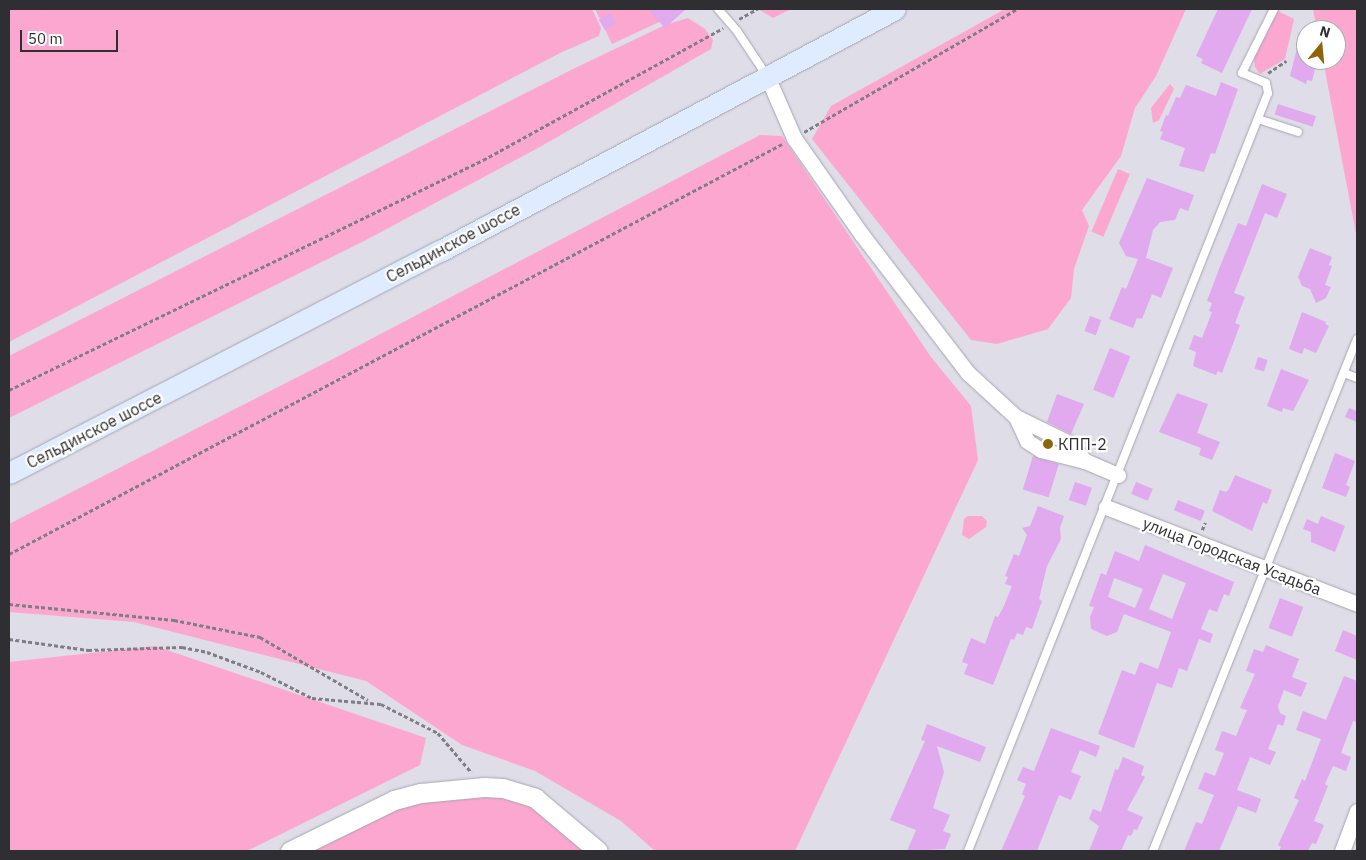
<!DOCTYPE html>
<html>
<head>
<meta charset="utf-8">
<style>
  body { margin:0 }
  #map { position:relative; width:1366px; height:860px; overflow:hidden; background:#dedde8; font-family:"IBM Plex Sans",sans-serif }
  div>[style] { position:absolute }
  .green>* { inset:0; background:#fca7d0; transform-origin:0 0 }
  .building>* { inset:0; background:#e1a9ee; transform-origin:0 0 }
  .path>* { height:2.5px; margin-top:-1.25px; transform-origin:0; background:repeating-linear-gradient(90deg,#7f7e85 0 4px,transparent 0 6.5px) }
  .roads { filter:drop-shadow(0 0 1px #a6a5b0) drop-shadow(0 0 1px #a6a5b0) }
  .service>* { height:8px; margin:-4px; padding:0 4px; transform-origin:4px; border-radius:4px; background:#fff }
  .minor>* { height:15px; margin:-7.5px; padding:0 7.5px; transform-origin:7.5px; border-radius:7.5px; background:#fff }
  .tertiary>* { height:19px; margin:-9.5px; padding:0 9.5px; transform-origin:9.5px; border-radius:9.5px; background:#fff }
  .secondary>* { height:21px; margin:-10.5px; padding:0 10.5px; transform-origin:10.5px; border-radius:10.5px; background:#dfebfe }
  .dots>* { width:14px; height:14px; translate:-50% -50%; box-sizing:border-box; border:2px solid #fff; border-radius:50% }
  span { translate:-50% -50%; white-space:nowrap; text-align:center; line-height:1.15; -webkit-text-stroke:4.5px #fff; paint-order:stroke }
  .street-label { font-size:16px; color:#2f2f33 }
  .poi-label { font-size:16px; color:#2f2f33 }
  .left { translate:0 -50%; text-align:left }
  .frame { position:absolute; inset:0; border:10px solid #2f2f33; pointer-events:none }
  .north { position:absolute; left:1296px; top:20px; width:50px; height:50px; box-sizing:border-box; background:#fff; border:1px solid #acacad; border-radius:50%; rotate:17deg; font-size:14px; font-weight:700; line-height:20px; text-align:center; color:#2f2f33 }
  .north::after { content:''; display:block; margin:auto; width:18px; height:22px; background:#8e640a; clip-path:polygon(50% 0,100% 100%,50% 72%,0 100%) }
  .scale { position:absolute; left:20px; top:30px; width:98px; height:22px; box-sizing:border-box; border:2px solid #2f2f33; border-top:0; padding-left:6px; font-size:15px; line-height:18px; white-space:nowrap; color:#2f2f33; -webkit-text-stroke:4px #fff; paint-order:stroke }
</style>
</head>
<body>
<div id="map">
  <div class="green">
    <div style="clip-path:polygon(9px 9px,592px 9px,601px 28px,599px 36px,562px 52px,9px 342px)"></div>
    <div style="clip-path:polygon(595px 9px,687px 9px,612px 44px)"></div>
    <div style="clip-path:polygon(758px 9px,791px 9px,773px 18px)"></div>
    <div style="clip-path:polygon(1005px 9px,1186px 9px,1156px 76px,1135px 108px,1121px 156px,1082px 210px,1089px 226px,1074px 269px,1071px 298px,1048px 329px,997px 344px,971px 340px,812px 139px,831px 106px)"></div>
    <div style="clip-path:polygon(1313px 9px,1357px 9px,1357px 239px,1323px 60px,1336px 60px,1336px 30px,1317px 30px)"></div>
    <div style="clip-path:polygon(1278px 11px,1294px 19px,1285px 59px,1260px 74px,1255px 67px,1254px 57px)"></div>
    <div style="clip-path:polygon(688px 18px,705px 29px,713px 40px,711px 49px,538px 148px,366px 240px,9px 418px,9px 356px,573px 69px,665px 25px)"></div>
    <div style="clip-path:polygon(1170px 84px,1174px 89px,1159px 120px,1153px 123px,1151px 108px)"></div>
    <div style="clip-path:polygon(760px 135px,782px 136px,931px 357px,971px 406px,978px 460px,795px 851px,655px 851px,621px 821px,535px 771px,462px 745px,366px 681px,134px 622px,9px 612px,9px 524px,331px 360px)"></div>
    <div style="left:1118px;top:169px;width:13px;height:68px;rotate:23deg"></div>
    <div style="clip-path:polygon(968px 516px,982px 516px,987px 521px,986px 527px,969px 539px,962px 535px,964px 519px)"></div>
    <div style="clip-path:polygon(155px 646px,426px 738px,420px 765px,247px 851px,9px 851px,9px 662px)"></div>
    <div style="clip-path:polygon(501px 796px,525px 801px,586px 851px,309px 851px,395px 807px,420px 800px)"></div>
  </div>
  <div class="building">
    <div style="clip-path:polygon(648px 9px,686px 9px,665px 28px)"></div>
    <div style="clip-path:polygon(1218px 9px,1252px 9px,1222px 73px,1201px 63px,1203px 59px,1196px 56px)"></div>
    <div style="left:610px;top:13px;width:12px;height:13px;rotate:59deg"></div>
    <div style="clip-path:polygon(1297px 48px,1306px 51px,1306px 60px,1317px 60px,1312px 81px,1307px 80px,1306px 84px,1290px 76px)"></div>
    <div style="clip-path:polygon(1221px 82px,1238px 89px,1215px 154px,1211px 153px,1204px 172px,1179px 166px,1185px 148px,1160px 139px,1163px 132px,1160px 131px,1166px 115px,1168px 116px,1176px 97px,1180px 98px,1186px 85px,1216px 96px)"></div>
    <div style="left:1278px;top:104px;width:40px;height:11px;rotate:18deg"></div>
    <div style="clip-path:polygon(1147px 178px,1194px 195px,1188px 211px,1180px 208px,1175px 220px,1160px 222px,1153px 230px,1146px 258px,1173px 268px,1161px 298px,1152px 294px,1142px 319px,1137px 318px,1133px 328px,1109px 319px,1122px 287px,1126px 289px,1138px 259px,1126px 256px,1119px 243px)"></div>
    <div style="clip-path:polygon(1262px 184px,1287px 194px,1277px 218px,1265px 213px,1234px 293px,1245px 297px,1235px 323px,1240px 325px,1222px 373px,1218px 371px,1216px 375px,1193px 366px,1196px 352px,1189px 349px,1194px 335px,1202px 338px,1212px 312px,1209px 311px,1212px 303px,1207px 301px,1219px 269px,1238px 223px,1246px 226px)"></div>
    <div style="clip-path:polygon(1310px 248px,1332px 257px,1329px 265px,1332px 266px,1325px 285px,1331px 287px,1326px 298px,1316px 303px,1310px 289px,1302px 286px,1298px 277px)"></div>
    <div style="clip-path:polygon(1302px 312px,1326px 322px,1325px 324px,1329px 326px,1316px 353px,1304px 348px,1302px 354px,1289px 349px)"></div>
    <div style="left:1090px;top:316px;width:12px;height:16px;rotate:20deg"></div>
    <div style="left:1110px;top:348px;width:22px;height:45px;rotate:22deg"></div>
    <div style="left:1258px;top:357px;width:10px;height:12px;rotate:17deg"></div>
    <div style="clip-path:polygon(1281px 369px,1309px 380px,1293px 411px,1283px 408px,1282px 412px,1267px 406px)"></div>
    <div style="clip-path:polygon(1177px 393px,1208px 404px,1197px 433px,1220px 442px,1212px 460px,1199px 455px,1201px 448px,1159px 432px)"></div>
    <div style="clip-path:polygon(1057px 394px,1084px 404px,1071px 434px,1047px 422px)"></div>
    <div style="clip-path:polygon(1349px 408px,1357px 411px,1357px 422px,1345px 417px)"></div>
    <div style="clip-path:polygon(1335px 453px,1355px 461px,1346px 485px,1350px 487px,1346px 497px,1322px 488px)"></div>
    <div style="left:1033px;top:456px;width:27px;height:35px;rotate:17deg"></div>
    <div style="clip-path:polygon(1235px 475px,1272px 490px,1267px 504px,1263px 502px,1252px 531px,1212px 511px,1220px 490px,1226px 492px,1229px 489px)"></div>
    <div style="left:1075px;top:482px;width:18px;height:19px;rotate:19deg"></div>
    <div style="left:1136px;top:482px;width:18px;height:13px;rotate:22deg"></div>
    <div style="left:1178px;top:500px;width:29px;height:11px;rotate:22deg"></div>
    <div style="clip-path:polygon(1038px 506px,1064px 516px,1060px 528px,1061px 539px,1047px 566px,1039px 599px,1042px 601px,1032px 629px,1026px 627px,1023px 635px,1017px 633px,1014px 640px,1011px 639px,993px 685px,964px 674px,968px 664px,962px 662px,971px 638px,985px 644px,995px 616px,998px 617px,1003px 608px,1012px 586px,1005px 584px,1008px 577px,1005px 576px,1014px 554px,1019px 556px,1027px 535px,1022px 528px,1030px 526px)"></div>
    <div style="clip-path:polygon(1321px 516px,1345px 526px,1335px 552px,1311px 542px,1311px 532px,1303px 529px,1307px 519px,1318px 524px)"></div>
    <div style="clip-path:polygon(evenodd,1145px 545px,1234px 582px,1229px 596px,1224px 594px,1217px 612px,1209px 609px,1201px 629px,1213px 634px,1210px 643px,1199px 639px,1187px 671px,1179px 668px,1172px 688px,1157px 683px,1134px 748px,1098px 734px,1122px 670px,1135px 675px,1140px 662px,1158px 669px,1171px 632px,1124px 614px,1117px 632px,1107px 636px,1091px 629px,1090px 617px,1094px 607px,1089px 606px,1101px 573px,1110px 577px,1106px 575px,1115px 551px,1139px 561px,1145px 545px,1163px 574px,1186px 583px,1172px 619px,1149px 609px,1163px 574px,1145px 545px,1114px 578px,1143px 589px,1135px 608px,1108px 597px,1114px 578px)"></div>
    <div style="left:1280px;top:598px;width:25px;height:32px;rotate:21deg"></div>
    <div style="clip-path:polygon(1343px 630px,1357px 636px,1357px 660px,1335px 651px)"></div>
    <div style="clip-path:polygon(1266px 645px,1299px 659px,1292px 677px,1307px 683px,1301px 697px,1284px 690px,1278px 706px,1280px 713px,1286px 716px,1283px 726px,1278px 724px,1268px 749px,1276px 752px,1270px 765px,1250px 757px,1237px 790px,1261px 799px,1256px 813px,1238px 806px,1219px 851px,1184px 851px,1196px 822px,1202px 824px,1214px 795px,1198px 789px,1205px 772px,1215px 776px,1224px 753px,1215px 750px,1222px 731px,1236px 736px,1247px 710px,1240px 708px,1255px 674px,1246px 671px,1254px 649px,1263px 652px)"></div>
    <div style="clip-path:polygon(1344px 676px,1357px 681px,1357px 722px,1353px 721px,1341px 753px,1351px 757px,1346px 771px,1333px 766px,1325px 784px,1328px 786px,1314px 821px,1324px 825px,1316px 844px,1312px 843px,1308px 851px,1279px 851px,1281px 847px,1278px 845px,1299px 800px,1294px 798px,1302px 779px,1305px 781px,1321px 739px,1296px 730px,1303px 711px,1326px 720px)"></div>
    <div style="clip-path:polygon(927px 724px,986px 747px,980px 762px,937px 746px,944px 772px,933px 808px,950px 815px,943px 831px,951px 834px,945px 849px,907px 851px,916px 830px,890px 820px,925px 741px,921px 740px)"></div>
    <div style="clip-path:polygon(1051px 728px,1100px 746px,1096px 757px,1080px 750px,1071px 772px,1081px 776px,1071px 800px,1059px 795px,1037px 851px,1001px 851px,1025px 796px,1022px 794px,1026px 784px,1017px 780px,1023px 767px,1034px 771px)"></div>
    <div style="clip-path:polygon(1123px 757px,1144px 766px,1141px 775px,1145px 777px,1127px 810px,1143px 817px,1137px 830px,1134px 829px,1131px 836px,1128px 835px,1121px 851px,1089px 851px,1099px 826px,1089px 819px,1093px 809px,1101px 812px,1115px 769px,1118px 770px)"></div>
  </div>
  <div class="path">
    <div style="left:739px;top:19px;width:21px;rotate:-29deg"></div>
    <div style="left:1268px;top:73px;width:22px;rotate:-34deg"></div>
    <div style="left:804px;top:132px;width:246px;rotate:-30deg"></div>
    <div style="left:9px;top:390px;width:527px;rotate:-25.88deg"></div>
    <div style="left:483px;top:160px;width:274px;rotate:-28.8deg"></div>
    <div style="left:1202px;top:530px;width:8px;rotate:-67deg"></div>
    <div style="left:9px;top:554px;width:875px;rotate:-27.94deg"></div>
    <div style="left:9px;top:604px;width:166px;rotate:5.5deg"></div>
    <div style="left:174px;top:620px;width:88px;rotate:11.2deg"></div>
    <div style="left:260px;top:637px;width:125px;rotate:30.3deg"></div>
    <div style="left:9px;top:639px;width:80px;rotate:7.9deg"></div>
    <div style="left:88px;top:650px;width:94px;rotate:-1.8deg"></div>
    <div style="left:182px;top:647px;width:25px;rotate:11deg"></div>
    <div style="left:207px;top:652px;width:58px;rotate:20.3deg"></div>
    <div style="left:261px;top:672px;width:57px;rotate:27deg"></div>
    <div style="left:312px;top:698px;width:69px;rotate:5deg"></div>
    <div style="left:381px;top:704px;width:64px;rotate:27deg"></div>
    <div style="left:438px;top:733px;width:52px;rotate:49.6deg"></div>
  </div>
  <div class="roads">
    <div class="service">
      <div style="left:718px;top:9px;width:29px;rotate:49deg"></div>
      <div style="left:737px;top:31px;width:54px;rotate:56.3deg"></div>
      <div style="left:1258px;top:119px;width:42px;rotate:18deg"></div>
      <div style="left:1344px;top:373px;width:14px;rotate:21deg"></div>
      <div style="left:968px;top:851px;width:815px;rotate:-68.41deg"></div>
      <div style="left:1268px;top:93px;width:10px;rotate:-101deg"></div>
      <div style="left:1266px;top:83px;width:26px;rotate:-157deg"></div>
      <div style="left:1242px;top:73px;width:72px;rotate:-63.4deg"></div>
      <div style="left:1153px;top:851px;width:551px;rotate:-68.28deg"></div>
    </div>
    <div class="minor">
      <div style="left:767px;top:76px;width:68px;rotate:66.5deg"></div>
      <div style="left:794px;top:138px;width:118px;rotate:55deg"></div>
      <div style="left:862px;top:235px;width:174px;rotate:52.5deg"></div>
      <div style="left:968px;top:373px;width:65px;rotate:42.5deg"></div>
      <div style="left:1016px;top:417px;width:26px;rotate:65deg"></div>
      <div style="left:1027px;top:441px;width:17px;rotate:33deg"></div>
      <div style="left:1041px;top:450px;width:45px;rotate:14deg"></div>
      <div style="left:1085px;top:461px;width:36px;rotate:23deg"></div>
      <div style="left:1016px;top:417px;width:61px;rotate:26.1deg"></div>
      <div style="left:1071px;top:444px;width:22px;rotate:51deg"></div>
      <div style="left:1106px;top:507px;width:269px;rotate:21.1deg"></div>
      <div style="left:1342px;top:851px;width:43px;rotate:-69.4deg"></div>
    </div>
    <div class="tertiary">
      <div style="left:290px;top:851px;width:116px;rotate:-26.1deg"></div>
      <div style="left:394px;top:800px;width:28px;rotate:-15deg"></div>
      <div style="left:421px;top:793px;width:63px;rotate:-5.4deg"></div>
      <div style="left:484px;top:787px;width:19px;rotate:3deg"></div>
      <div style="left:503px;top:788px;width:34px;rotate:17deg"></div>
      <div style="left:535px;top:798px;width:82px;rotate:40.1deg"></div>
    </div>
    <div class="secondary">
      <div style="left:9px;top:473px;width:485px;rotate:-27.3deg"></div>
      <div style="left:440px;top:251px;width:515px;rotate:-28.01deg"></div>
    </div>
  </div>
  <div class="dots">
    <div style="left:1048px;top:444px;background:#8e640a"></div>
  </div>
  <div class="street-label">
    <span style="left:453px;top:243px;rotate:-28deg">Сельдинское шоссе</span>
    <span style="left:94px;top:430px;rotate:-27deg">Сельдинское шоссе</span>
    <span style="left:1232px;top:556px;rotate:21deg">улица Городская Усадьба</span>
  </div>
  <div class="poi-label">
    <span class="left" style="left:1058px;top:444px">КПП-2</span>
  </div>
  <div class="frame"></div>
  <div class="north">N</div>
  <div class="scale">50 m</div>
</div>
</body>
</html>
